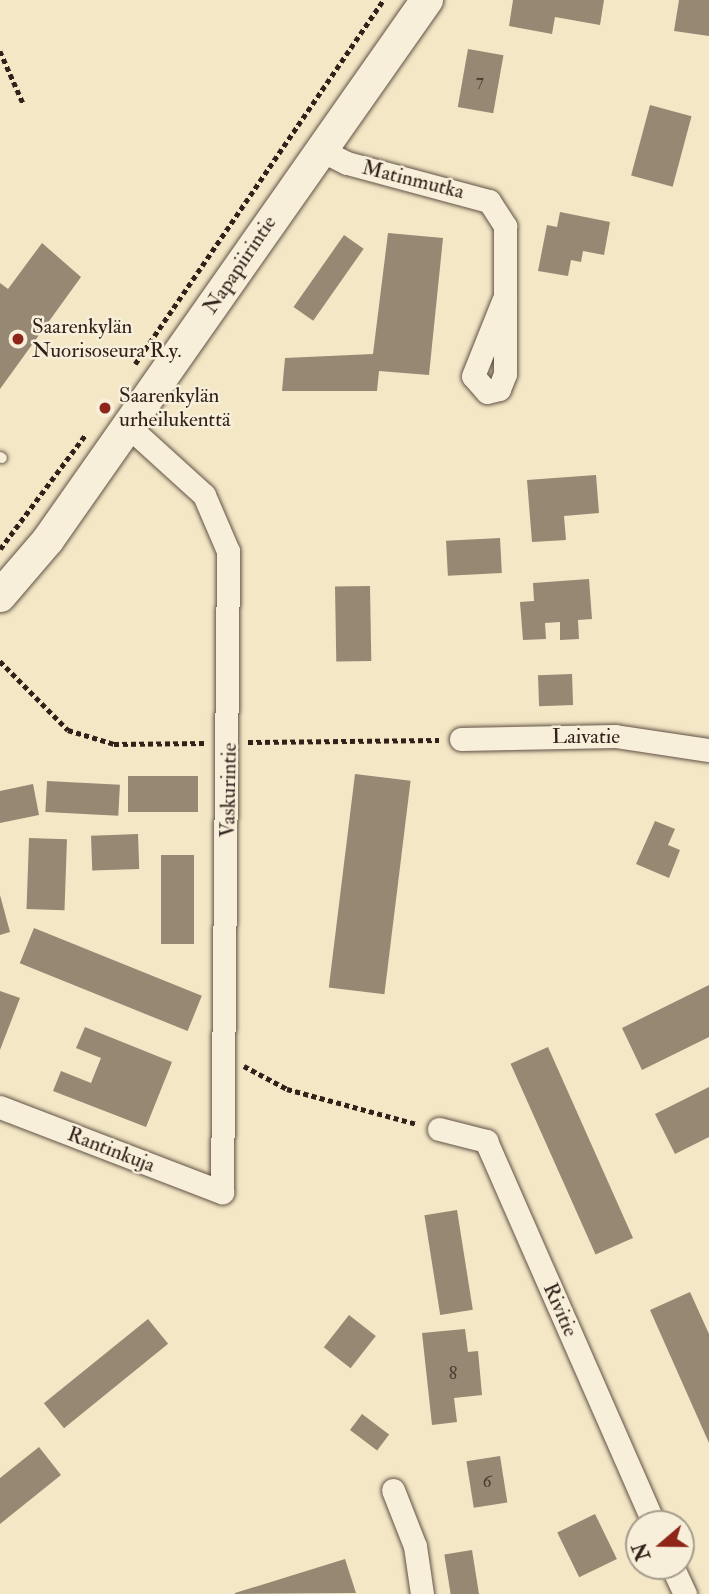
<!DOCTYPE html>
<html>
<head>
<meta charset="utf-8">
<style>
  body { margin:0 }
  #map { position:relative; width:709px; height:1594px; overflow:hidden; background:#f3e7c5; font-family:"IM FELL Double Pica",serif }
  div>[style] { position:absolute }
  .building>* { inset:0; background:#968873; transform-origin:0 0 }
  .path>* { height:4.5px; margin-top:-2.25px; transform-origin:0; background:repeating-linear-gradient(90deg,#32211b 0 5px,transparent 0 8.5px) }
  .roads { filter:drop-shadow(0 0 2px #625246) drop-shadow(0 0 2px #625246) }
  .service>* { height:10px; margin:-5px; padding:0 5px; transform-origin:5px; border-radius:5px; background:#f7efd9 }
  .minor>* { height:23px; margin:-11.5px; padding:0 11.5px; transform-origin:11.5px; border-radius:11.5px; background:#f7efd9 }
  .secondary>* { height:32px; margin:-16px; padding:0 16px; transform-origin:16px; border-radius:16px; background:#f7efd9 }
  .dots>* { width:19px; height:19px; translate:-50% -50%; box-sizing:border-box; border:4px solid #f7efd9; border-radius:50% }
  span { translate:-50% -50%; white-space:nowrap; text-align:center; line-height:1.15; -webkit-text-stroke:5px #f7efd9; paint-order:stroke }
  .number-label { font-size:18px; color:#4b3b31 }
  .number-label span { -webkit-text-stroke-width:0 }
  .street-label { font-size:21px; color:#32211b }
  .poi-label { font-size:21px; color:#32211b }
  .left { translate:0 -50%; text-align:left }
  .north { position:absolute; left:625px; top:1510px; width:70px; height:70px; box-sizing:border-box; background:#f7efd9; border:2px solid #a89d8d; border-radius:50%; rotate:250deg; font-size:19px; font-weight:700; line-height:28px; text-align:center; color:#32211b }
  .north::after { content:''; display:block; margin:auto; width:24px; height:32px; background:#8f2418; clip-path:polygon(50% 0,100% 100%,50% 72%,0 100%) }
</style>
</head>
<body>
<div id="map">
  <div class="building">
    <div style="clip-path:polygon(513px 0,604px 0,600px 25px,555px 17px,552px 34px,509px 26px)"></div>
    <div style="clip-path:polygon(679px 0,709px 0,709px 36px,674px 31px)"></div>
    <div style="left:468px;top:49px;width:36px;height:59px;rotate:10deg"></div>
    <div style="left:650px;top:105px;width:43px;height:73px;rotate:15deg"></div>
    <div style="clip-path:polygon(560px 212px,610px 222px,604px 255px,583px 251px,581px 262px,571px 260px,568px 276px,538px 271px,547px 225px,557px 227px)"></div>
    <div style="clip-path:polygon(388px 233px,443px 238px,429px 375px,379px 371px,377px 391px,282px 391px,285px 358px,373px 354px)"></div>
    <div style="left:344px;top:235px;width:24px;height:88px;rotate:35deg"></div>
    <div style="clip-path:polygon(42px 243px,81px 277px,0 389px,0 283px,8px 289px)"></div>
    <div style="clip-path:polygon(596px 475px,599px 513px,564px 516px,566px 540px,532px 542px,527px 480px)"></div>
    <div style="left:500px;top:538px;width:35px;height:54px;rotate:87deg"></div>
    <div style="clip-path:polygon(589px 579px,592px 619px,578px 620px,579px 639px,560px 640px,560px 622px,545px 623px,546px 639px,523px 640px,520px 602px,534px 601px,533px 583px)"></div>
    <div style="left:370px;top:586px;width:75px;height:35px;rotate:89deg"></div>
    <div style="left:572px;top:674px;width:31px;height:34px;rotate:88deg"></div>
    <div style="left:355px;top:774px;width:56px;height:215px;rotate:7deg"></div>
    <div style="left:128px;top:776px;width:70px;height:36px"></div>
    <div style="left:47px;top:781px;width:73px;height:31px;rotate:3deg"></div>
    <div style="clip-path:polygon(33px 784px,39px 815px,0 823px,0 791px)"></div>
    <div style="clip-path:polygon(655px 821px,675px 829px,668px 845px,680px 850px,669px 878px,636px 864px)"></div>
    <div style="left:138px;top:834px;width:35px;height:47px;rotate:88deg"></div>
    <div style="left:29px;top:838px;width:38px;height:71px;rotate:2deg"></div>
    <div style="left:161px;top:855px;width:33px;height:89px"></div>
    <div style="clip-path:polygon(0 895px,10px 932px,0 935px)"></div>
    <div style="left:34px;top:928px;width:181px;height:38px;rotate:22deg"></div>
    <div style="clip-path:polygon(709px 985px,709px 1037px,642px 1070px,622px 1028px)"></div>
    <div style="clip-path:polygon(0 991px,20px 998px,0 1050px)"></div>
    <div style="clip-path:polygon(85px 1027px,172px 1062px,146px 1127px,53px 1091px,61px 1071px,91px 1083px,101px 1058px,76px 1048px)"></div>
    <div style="left:548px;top:1047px;width:209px;height:41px;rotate:66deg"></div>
    <div style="clip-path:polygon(709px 1087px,709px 1137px,675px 1154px,655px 1114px)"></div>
    <div style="left:457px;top:1210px;width:101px;height:33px;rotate:81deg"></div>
    <div style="clip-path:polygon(690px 1292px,709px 1334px,709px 1443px,650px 1310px)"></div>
    <div style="left:349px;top:1315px;width:34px;height:41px;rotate:38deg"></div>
    <div style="left:148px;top:1319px;width:32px;height:134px;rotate:51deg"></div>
    <div style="clip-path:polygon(465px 1329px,468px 1352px,478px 1351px,482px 1395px,454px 1398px,457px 1422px,432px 1425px,422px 1333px)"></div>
    <div style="left:362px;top:1414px;width:34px;height:20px;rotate:37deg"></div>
    <div style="clip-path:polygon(39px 1447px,61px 1475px,0 1524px,0 1478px)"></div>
    <div style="left:500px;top:1456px;width:47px;height:34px;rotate:81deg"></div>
    <div style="left:595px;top:1514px;width:50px;height:42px;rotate:64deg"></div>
    <div style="left:472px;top:1550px;width:45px;height:28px;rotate:81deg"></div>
    <div style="clip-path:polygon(345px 1559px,356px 1593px,235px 1594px,235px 1593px)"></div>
  </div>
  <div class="path">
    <div style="left:0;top:51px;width:57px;rotate:66.1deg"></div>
    <div style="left:135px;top:364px;width:440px;rotate:-55.7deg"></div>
    <div style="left:0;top:549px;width:144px;rotate:-53.2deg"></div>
    <div style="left:0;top:661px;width:97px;rotate:45.4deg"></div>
    <div style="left:68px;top:730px;width:48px;rotate:16.9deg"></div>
    <div style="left:114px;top:744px;width:91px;rotate:-0.6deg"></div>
    <div style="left:248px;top:742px;width:191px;rotate:-0.6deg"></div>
    <div style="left:244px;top:1066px;width:49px;rotate:28.1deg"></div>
    <div style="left:287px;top:1089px;width:135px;rotate:15.1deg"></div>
  </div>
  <div class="roads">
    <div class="service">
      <div style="left:0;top:457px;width:2px;rotate:27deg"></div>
    </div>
    <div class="minor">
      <div style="left:319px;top:149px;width:31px;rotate:27deg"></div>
      <div style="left:347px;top:163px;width:147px;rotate:15deg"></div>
      <div style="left:489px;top:201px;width:30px;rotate:57deg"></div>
      <div style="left:505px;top:226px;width:148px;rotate:90deg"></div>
      <div style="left:505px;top:374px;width:16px;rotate:112deg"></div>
      <div style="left:499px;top:389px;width:12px;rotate:166deg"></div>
      <div style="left:487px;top:392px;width:21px;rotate:-131deg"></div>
      <div style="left:473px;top:376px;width:81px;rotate:-68.2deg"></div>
      <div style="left:461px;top:739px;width:154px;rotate:-1.1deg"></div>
      <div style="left:615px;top:736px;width:95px;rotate:8.5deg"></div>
      <div style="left:0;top:1107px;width:238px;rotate:21deg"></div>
      <div style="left:222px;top:1192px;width:641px;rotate:-89.46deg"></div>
      <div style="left:228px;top:551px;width:61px;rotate:-113.2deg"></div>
      <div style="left:204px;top:495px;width:103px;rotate:-137.8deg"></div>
      <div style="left:439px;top:1129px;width:49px;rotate:14.3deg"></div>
      <div style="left:486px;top:1141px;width:418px;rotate:66.3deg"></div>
      <div style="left:393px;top:1490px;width:60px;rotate:68.6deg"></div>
      <div style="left:415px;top:1546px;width:49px;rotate:81.7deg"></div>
      <div style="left:672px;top:1566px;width:31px;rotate:65deg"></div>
    </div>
    <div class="secondary">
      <div style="left:0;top:596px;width:74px;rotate:-49.4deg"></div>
      <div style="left:48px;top:540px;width:660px;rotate:-54.94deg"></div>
    </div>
  </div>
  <div class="dots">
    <div style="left:18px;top:339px;background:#8f2418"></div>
    <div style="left:105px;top:408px;background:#8f2418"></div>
  </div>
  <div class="number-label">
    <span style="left:480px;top:81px">7</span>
    <span style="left:453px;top:1374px">8</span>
    <span style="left:487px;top:1482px">6</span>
  </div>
  <div class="street-label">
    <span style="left:413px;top:180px;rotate:14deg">Matinmutka</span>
    <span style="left:240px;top:265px;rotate:-56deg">Napapiirintie</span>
    <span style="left:586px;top:737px">Laivatie</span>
    <span style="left:229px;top:790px;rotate:-89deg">Vaskurintie</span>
    <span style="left:111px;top:1150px;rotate:21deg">Rantinkuja</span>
    <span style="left:560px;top:1310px;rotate:66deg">Rivitie</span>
  </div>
  <div class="poi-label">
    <span class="left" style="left:32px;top:339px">Saarenkylän<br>Nuorisoseura R.y.</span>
    <span class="left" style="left:119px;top:408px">Saarenkylän<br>urheilukenttä</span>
  </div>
  <div class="north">N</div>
</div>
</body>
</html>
